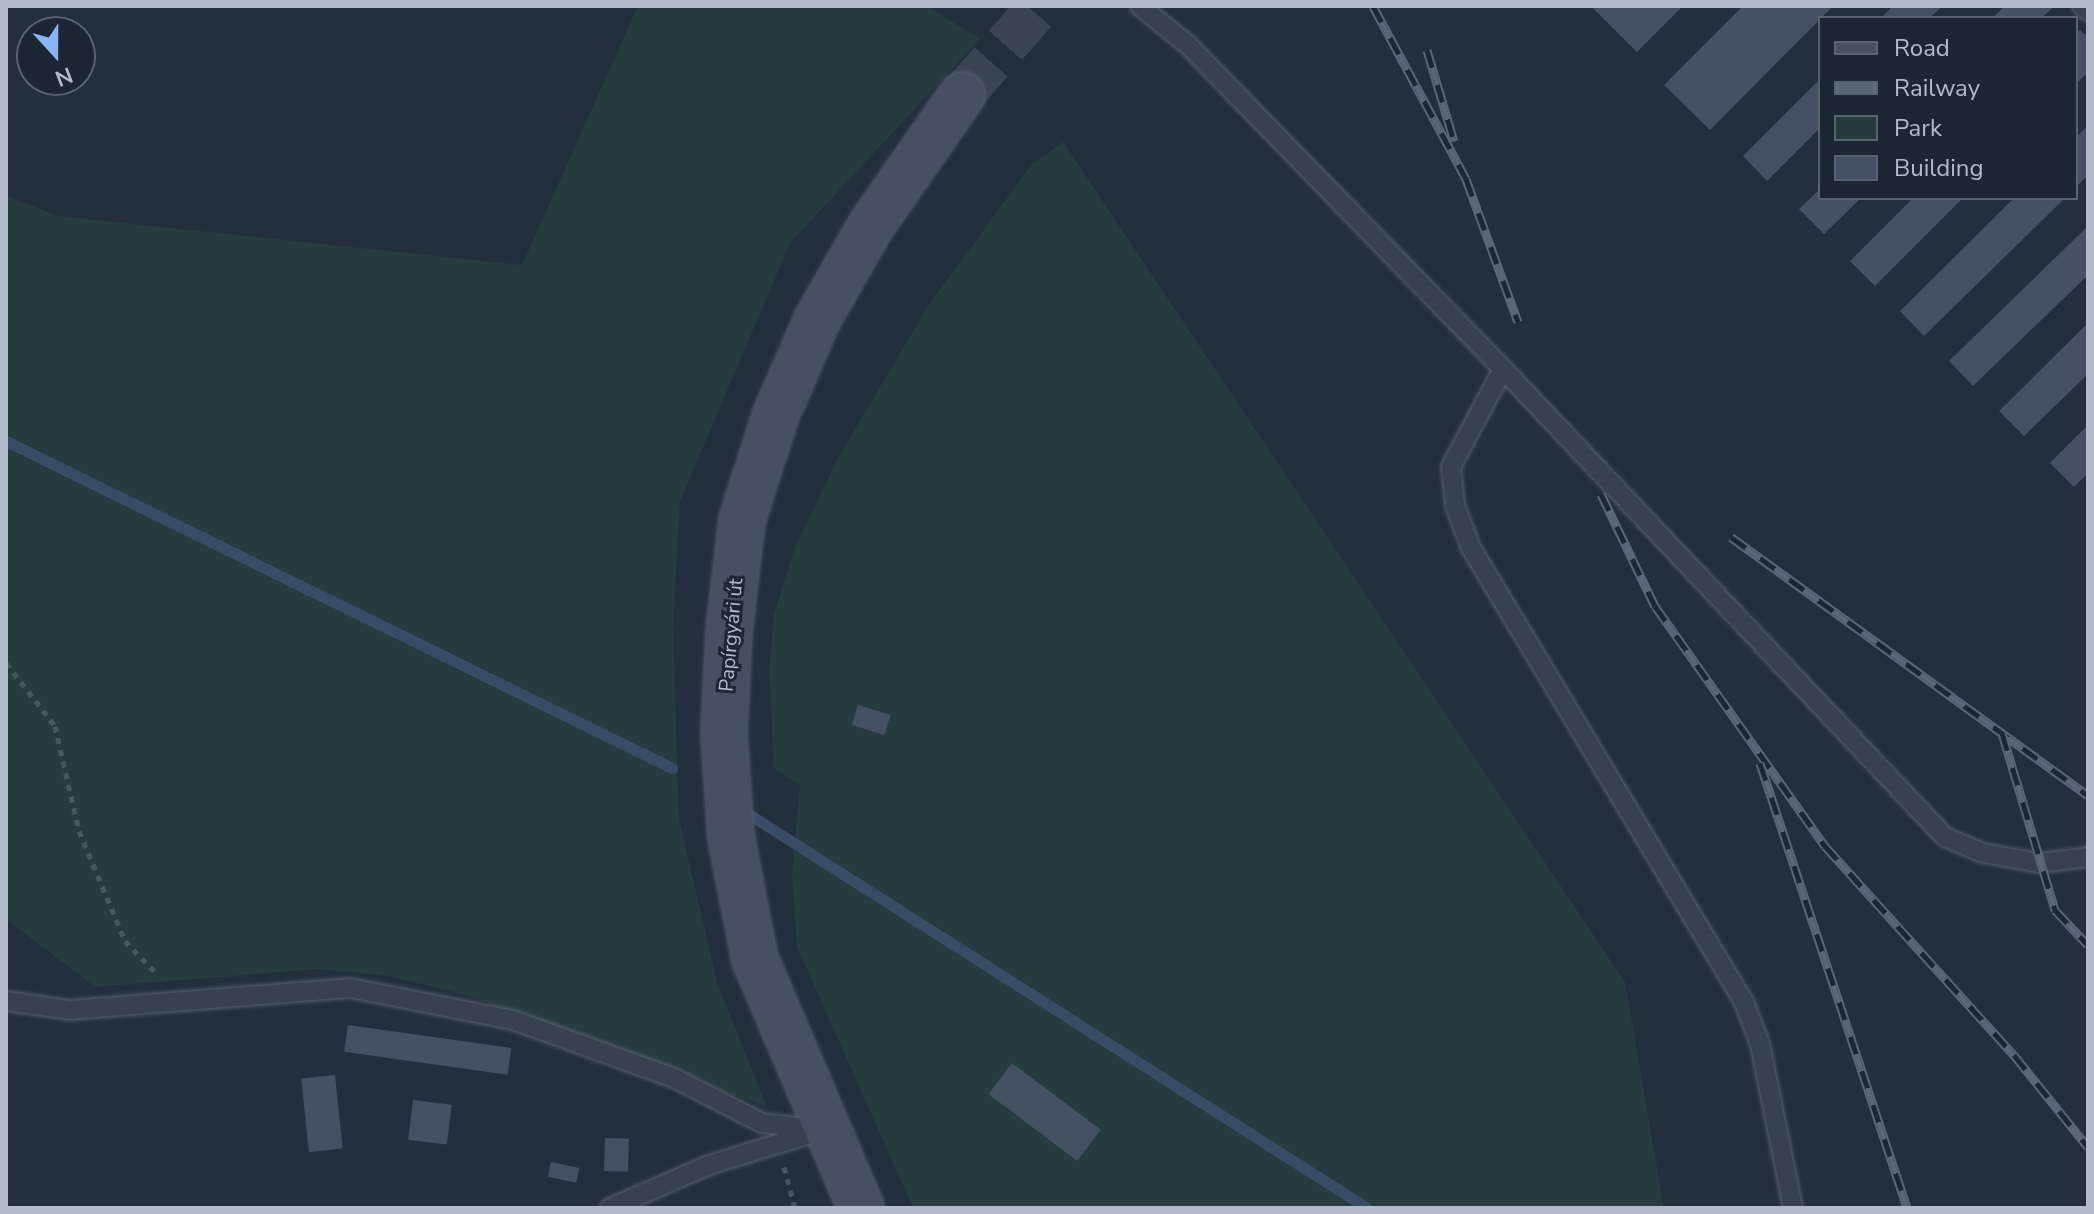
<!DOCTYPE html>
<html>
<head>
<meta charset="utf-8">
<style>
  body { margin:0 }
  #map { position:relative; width:2094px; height:1214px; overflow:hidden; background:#242f3e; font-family:"Nunito Sans",sans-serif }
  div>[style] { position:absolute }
  .green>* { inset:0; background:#263c3f }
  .stream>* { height:11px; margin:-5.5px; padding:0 5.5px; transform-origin:5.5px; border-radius:5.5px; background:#394c67 }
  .building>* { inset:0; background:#455162; transform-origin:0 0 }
  .secondary-tunnel>* { height:44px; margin-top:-22px; transform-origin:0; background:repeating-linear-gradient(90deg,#3a4453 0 44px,transparent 0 66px) }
  .path>* { height:5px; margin-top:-2.5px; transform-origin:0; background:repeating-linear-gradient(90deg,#44595c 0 6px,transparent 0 12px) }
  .roads { filter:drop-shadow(0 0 2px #565f6c) drop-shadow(0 0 2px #565f6c) }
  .lane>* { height:18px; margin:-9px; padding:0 9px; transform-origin:9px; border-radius:9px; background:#38414e }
  .secondary>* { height:44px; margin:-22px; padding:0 22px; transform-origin:22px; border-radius:22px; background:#465061 }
  .rail>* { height:9px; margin-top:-4.5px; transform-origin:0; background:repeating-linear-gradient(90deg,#1d2633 0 18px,#5a6575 0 36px); box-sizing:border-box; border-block:2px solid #5a6575 }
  span { translate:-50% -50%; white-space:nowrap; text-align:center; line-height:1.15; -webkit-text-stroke:6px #1d2633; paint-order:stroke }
  .street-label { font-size:20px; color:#b4bcc9 }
  .frame { position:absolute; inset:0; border:8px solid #b4bcc9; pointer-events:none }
  .legend { position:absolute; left:1818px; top:16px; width:260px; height:184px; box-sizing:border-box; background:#1d2633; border:2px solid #59626f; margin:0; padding:10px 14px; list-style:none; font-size:24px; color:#b4bcc9 }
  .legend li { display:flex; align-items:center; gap:16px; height:40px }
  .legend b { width:40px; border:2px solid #59626f }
  .north { position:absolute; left:16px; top:16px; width:80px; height:80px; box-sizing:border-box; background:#1d2633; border:2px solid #59626f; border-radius:50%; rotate:159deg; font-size:22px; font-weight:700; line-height:32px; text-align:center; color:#b4bcc9 }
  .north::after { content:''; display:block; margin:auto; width:28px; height:36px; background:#8ab4f8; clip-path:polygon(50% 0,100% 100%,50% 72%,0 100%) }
</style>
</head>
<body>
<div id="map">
  <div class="green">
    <div style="clip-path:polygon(638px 6px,927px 6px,980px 39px,790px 243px,680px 501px,673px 627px,679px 819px,718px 986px,767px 1107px,470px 996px,388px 976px,317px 969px,95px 987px,6px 919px,6px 196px,58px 216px,522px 265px)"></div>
    <div style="clip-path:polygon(1063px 142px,1625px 982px,1664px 1208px,913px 1208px,797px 947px,792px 876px,800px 785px,774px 768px,769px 671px,774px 614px,795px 547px,839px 456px,930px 303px,1032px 164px)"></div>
  </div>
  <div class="stream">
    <div style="left:6px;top:441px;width:742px;rotate:26.15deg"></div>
    <div style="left:747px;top:813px;width:735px;rotate:32.5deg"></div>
  </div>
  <div class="building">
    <div style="clip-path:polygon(1591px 6px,1683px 6px,1637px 52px)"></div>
    <div style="clip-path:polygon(1743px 6px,1833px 6px,1710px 130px,1664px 85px)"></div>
    <div style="clip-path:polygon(1893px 6px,1942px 6px,1930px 18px,1881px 18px)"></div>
    <div style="clip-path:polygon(2005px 6px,2054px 6px,2042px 18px,1992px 18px)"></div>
    <div style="clip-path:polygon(2080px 30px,2088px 37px,2088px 72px,2076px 84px,2076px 34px)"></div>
    <div style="clip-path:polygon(1820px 79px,1820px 128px,1767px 181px,1743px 156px)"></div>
    <div style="clip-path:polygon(2088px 126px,2088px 175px,2076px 187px,2076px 137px)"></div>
    <div style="clip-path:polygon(1820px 189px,1820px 198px,1861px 198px,1824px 234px,1799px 209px)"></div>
    <div style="clip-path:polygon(1913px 198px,1963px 198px,1875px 286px,1850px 261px)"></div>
    <div style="clip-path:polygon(2014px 198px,2065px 198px,1924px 336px,1900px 311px)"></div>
    <div style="clip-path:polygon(2088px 226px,2088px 275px,1973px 386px,1949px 361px)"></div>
    <div style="clip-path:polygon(2088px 323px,2088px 374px,2024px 436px,1999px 411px)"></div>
    <div style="clip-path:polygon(2088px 425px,2088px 473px,2074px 487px,2050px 463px)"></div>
    <div style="left:858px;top:705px;width:34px;height:21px;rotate:17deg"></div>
    <div style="left:348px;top:1025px;width:165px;height:27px;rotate:8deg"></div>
    <div style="left:1012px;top:1063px;width:111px;height:39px;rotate:37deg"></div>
    <div style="left:335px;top:1075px;width:74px;height:34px;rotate:84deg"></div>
    <div style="left:413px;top:1100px;width:39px;height:40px;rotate:7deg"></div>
    <div style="left:605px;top:1138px;width:24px;height:33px;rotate:2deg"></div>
    <div style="left:551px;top:1162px;width:29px;height:15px;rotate:12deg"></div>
  </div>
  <div class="secondary-tunnel">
    <div style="left:962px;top:95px;width:118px;rotate:-48.8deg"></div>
  </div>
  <div class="path">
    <div style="left:6px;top:663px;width:80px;rotate:52.1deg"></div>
    <div style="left:55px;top:726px;width:108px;rotate:77.1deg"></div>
    <div style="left:79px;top:831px;width:119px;rotate:67.3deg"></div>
    <div style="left:125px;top:941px;width:47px;rotate:45.9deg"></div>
    <div style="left:784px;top:1167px;width:42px;rotate:75deg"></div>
  </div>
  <div class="roads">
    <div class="lane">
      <div style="left:1140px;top:6px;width:60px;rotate:39deg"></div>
      <div style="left:1187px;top:44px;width:453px;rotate:45.8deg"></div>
      <div style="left:1503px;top:369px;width:644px;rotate:46.64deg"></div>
      <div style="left:1945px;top:837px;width:41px;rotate:22.8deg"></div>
      <div style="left:1983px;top:853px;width:58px;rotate:10deg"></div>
      <div style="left:2040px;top:863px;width:48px;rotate:-7.1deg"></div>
      <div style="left:2082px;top:6px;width:8px;rotate:40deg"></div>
      <div style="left:1503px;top:369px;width:111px;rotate:118deg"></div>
      <div style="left:1451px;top:467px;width:39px;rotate:84deg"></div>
      <div style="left:1455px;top:506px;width:45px;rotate:69.1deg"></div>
      <div style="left:1471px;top:548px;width:530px;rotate:58.98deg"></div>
      <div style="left:1744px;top:1002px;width:45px;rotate:69.1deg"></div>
      <div style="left:1760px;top:1044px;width:167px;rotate:78.6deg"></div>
      <div style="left:6px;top:1001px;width:65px;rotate:8deg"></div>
      <div style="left:70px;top:1010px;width:281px;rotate:-4.5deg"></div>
      <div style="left:350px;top:988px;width:166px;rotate:11.1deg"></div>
      <div style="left:513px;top:1020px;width:171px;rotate:19.8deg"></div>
      <div style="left:674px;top:1078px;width:99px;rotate:27.1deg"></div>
      <div style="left:762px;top:1123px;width:62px;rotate:6.4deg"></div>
      <div style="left:610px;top:1208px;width:108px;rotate:-23.5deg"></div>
      <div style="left:709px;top:1165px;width:109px;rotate:-17.1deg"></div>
    </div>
    <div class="secondary">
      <div style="left:861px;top:1208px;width:270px;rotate:-113.1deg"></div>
      <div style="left:755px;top:960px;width:125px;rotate:-101deg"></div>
      <div style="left:731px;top:837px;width:104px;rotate:-93.9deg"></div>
      <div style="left:724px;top:733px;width:101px;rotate:-87.2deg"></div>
      <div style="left:729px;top:632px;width:113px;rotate:-83.4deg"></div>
      <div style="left:742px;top:520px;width:108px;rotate:-72.2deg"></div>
      <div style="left:775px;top:417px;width:106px;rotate:-66.6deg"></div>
      <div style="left:817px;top:320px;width:107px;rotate:-60.3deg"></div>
      <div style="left:870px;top:227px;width:161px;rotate:-55.1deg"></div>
    </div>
  </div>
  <div class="rail">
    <div style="left:1373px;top:6px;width:196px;rotate:61.7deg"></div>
    <div style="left:1466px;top:179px;width:152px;rotate:70deg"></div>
    <div style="left:1427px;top:50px;width:95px;rotate:73.5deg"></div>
    <div style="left:1601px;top:494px;width:124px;rotate:64.3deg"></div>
    <div style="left:1655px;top:606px;width:294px;rotate:54.7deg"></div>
    <div style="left:1825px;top:846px;width:282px;rotate:47.9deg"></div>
    <div style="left:2014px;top:1055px;width:118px;rotate:51.2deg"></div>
    <div style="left:1731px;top:537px;width:440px;rotate:35.9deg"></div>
    <div style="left:2002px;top:733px;width:185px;rotate:73.3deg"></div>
    <div style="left:2055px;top:910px;width:48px;rotate:46.7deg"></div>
    <div style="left:1760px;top:763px;width:469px;rotate:71.7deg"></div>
  </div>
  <div class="street-label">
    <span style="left:731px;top:635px;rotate:-85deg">Papírgyári út</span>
  </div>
  <div class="frame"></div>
  <ul class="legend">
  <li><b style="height:10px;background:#465061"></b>Road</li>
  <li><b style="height:10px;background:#5a6575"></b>Railway</li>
  <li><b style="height:22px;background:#263c3f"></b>Park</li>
  <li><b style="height:22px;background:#455162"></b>Building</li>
  </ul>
  <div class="north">N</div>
</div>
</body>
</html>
